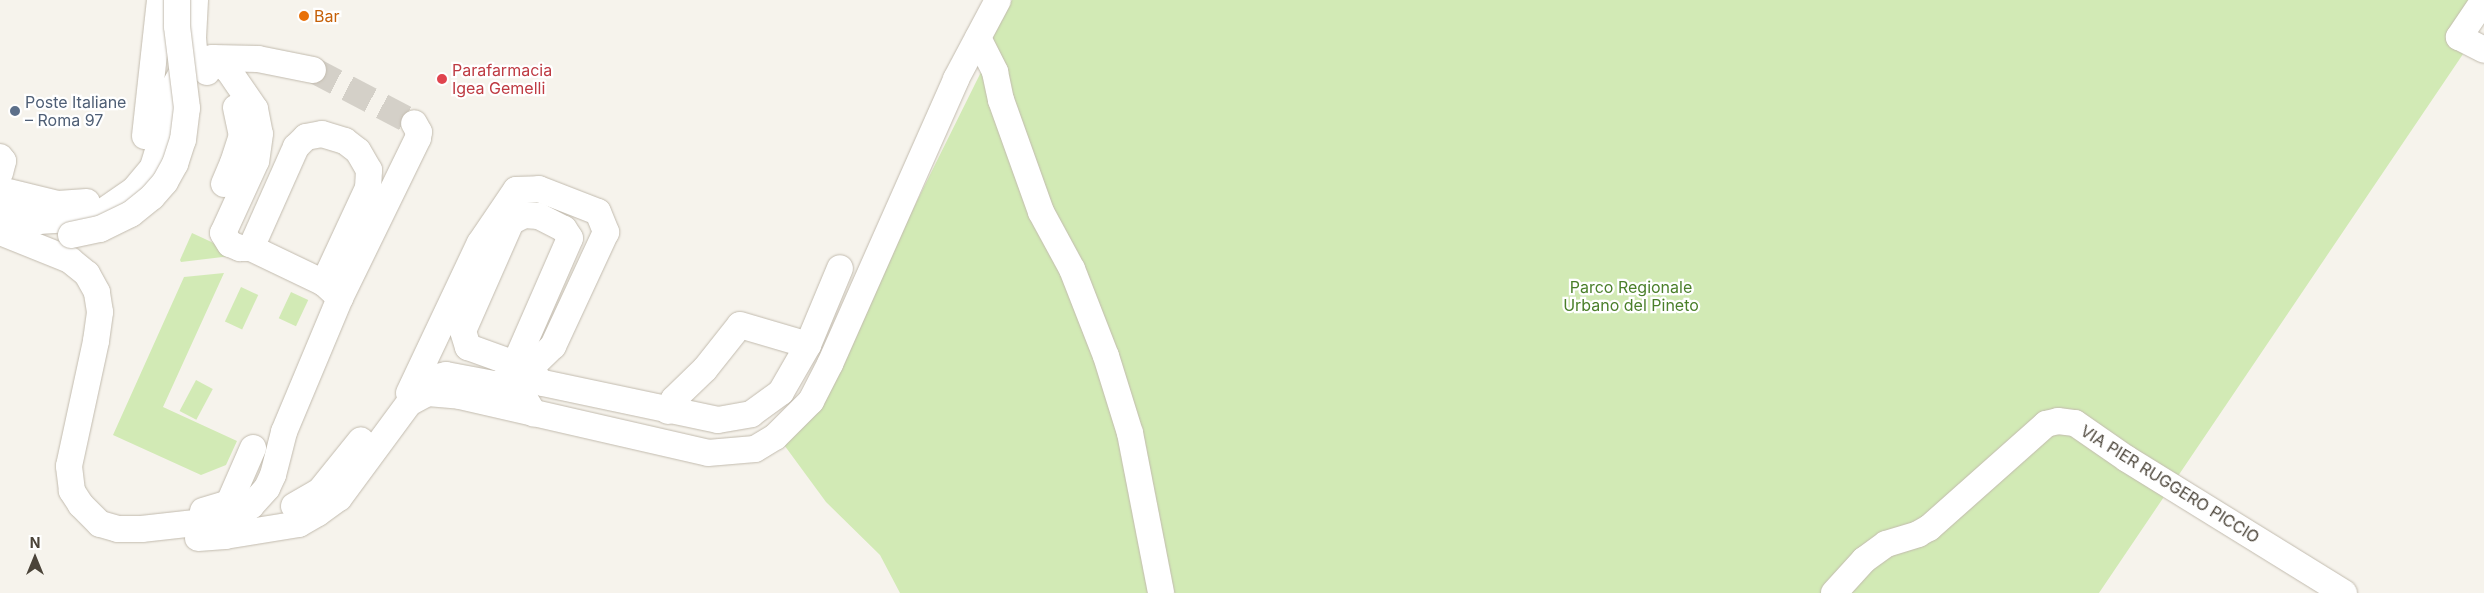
<!DOCTYPE html>
<html>
<head>
<meta charset="utf-8">
<style>
  body { margin:0 }
  #map { position:relative; width:2484px; height:593px; overflow:hidden; background:#f6f3ec; font-family:Inter,sans-serif }
  div>[style] { position:absolute }
  .green>* { inset:0; background:#d2eab5; transform-origin:0 0 }
  .minor-tunnel>* { height:26px; margin-top:-13px; transform-origin:0; background:repeating-linear-gradient(90deg,#d4d0c8 0 26px,transparent 0 39px) }
  .roads { filter:drop-shadow(0 0 1px #c2bbae) drop-shadow(0 0 1px #c2bbae) }
  .minor>* { height:26px; margin:-13px; padding:0 13px; transform-origin:13px; border-radius:13px; background:#fff }
  .bridges { filter:drop-shadow(0 0 1px #c2bbae) drop-shadow(0 0 1px #c2bbae) }
  .minor-bridge>* { height:26px; margin:-13px; padding:0 13px; transform-origin:13px; border-radius:13px; background:#fff }
  .dots>* { width:14px; height:14px; translate:-50% -50%; box-sizing:border-box; border:2px solid #fff; border-radius:50% }
  span { translate:-50% -50%; white-space:nowrap; text-align:center; line-height:1.15; -webkit-text-stroke:4.5px #fff; paint-order:stroke }
  .food-label { font-size:16px; color:#c56008 }
  .left { translate:0 -50%; text-align:left }
  .health-label { font-size:16px; color:#be3a42 }
  .service-label { font-size:16px; color:#4e5e75 }
  .park-label { font-size:16px; color:#4a7f2a }
  .street-label { font-size:16px; color:#4b4439 }
  .north { position:absolute; left:10px; top:533px; width:50px; height:50px; -webkit-text-stroke:4px #fff; paint-order:stroke; rotate:0deg; font-size:14px; font-weight:700; line-height:20px; text-align:center; color:#4b4439 }
  .north::after { content:''; display:block; margin:auto; width:18px; height:22px; background:#4b4439; clip-path:polygon(50% 0,100% 100%,50% 72%,0 100%) }
</style>
</head>
<body>
<div id="map">
  <div class="green">
    <div style="clip-path:polygon(1012px 0,2484px 0,2484px 23px,2099px 593px,900px 593px,880px 555px,826px 502px,779px 438px,842px 352px,983px 68px,986px 45px)"></div>
    <div style="clip-path:polygon(192px 233px,233px 252px,231px 256px,181px 262px,180px 260px)"></div>
    <div style="clip-path:polygon(224px 273px,163px 407px,237px 441px,226px 465px,201px 475px,113px 435px,184px 277px)"></div>
    <div style="left:241px;top:287px;width:19px;height:38px;rotate:25deg"></div>
    <div style="left:291px;top:292px;width:19px;height:29px;rotate:25deg"></div>
    <div style="left:196px;top:380px;width:19px;height:35px;rotate:28deg"></div>
  </div>
  <div class="minor-tunnel">
    <div style="left:313px;top:70px;width:114px;rotate:27.7deg"></div>
  </div>
  <div class="roads">
    <div class="minor">
      <div style="left:195px;top:0;width:38px;rotate:93deg"></div>
      <div style="left:193px;top:38px;width:22px;rotate:85deg"></div>
      <div style="left:195px;top:60px;width:17px;rotate:45deg"></div>
      <div style="left:2484px;top:0;width:45px;rotate:124deg"></div>
      <div style="left:2459px;top:37px;width:28px;rotate:27deg"></div>
      <div style="left:978px;top:38px;width:38px;rotate:63deg"></div>
      <div style="left:995px;top:72px;width:29px;rotate:78deg"></div>
      <div style="left:1001px;top:100px;width:119px;rotate:70.3deg"></div>
      <div style="left:1041px;top:212px;width:65px;rotate:61.5deg"></div>
      <div style="left:1072px;top:269px;width:93px;rotate:68.7deg"></div>
      <div style="left:1106px;top:356px;width:81px;rotate:72.7deg"></div>
      <div style="left:1130px;top:433px;width:163px;rotate:79deg"></div>
      <div style="left:213px;top:58px;width:45px;rotate:1.3deg"></div>
      <div style="left:258px;top:59px;width:56px;rotate:11.3deg"></div>
      <div style="left:145px;top:136px;width:137px;rotate:-83.7deg"></div>
      <div style="left:0;top:157px;width:5px;rotate:53deg"></div>
      <div style="left:3px;top:161px;width:12px;rotate:104deg"></div>
      <div style="left:224px;top:184px;width:23px;rotate:-67deg"></div>
      <div style="left:233px;top:163px;width:28px;rotate:-72deg"></div>
      <div style="left:242px;top:136px;width:29px;rotate:-102deg"></div>
      <div style="left:0;top:190px;width:60px;rotate:13.6deg"></div>
      <div style="left:58px;top:204px;width:29px;rotate:-4deg"></div>
      <div style="left:0;top:209px;width:40px;rotate:18deg"></div>
      <div style="left:38px;top:221px;width:49px;rotate:-3.5deg"></div>
      <div style="left:87px;top:218px;width:11px;rotate:-15deg"></div>
      <div style="left:98px;top:215px;width:44px;rotate:-34.8deg"></div>
      <div style="left:134px;top:190px;width:30px;rotate:-50deg"></div>
      <div style="left:153px;top:167px;width:30px;rotate:-73deg"></div>
      <div style="left:162px;top:138px;width:27px;rotate:-82deg"></div>
      <div style="left:166px;top:111px;width:25px;rotate:-72deg"></div>
      <div style="left:174px;top:87px;width:23px;rotate:-61deg"></div>
      <div style="left:185px;top:67px;width:12px;rotate:-35deg"></div>
      <div style="left:195px;top:60px;width:18px;rotate:-6deg"></div>
      <div style="left:213px;top:58px;width:21px;rotate:39deg"></div>
      <div style="left:229px;top:71px;width:46px;rotate:55.6deg"></div>
      <div style="left:255px;top:109px;width:25px;rotate:79deg"></div>
      <div style="left:260px;top:134px;width:27px;rotate:98deg"></div>
      <div style="left:256px;top:161px;width:79px;rotate:114.6deg"></div>
      <div style="left:223px;top:233px;width:13px;rotate:58deg"></div>
      <div style="left:230px;top:244px;width:11px;rotate:22deg"></div>
      <div style="left:240px;top:248px;width:11px"></div>
      <div style="left:251px;top:248px;width:111px;rotate:-66deg"></div>
      <div style="left:296px;top:147px;width:14px;rotate:-45deg"></div>
      <div style="left:306px;top:137px;width:16px;rotate:-11deg"></div>
      <div style="left:322px;top:134px;width:24px;rotate:17deg"></div>
      <div style="left:345px;top:141px;width:16px;rotate:38deg"></div>
      <div style="left:358px;top:151px;width:22px;rotate:60deg"></div>
      <div style="left:369px;top:170px;width:18px;rotate:93deg"></div>
      <div style="left:368px;top:188px;width:105px;rotate:114.9deg"></div>
      <div style="left:324px;top:283px;width:22px;rotate:43deg"></div>
      <div style="left:340px;top:298px;width:145px;rotate:112.7deg"></div>
      <div style="left:284px;top:432px;width:44px;rotate:104.3deg"></div>
      <div style="left:273px;top:475px;width:14px;rotate:115deg"></div>
      <div style="left:267px;top:488px;width:24px;rotate:132deg"></div>
      <div style="left:251px;top:506px;width:32px;rotate:154deg"></div>
      <div style="left:222px;top:520px;width:81px;rotate:173.6deg"></div>
      <div style="left:142px;top:529px;width:24px;rotate:180deg"></div>
      <div style="left:118px;top:529px;width:19px;rotate:-164deg"></div>
      <div style="left:100px;top:524px;width:27px;rotate:-135deg"></div>
      <div style="left:81px;top:505px;width:17px;rotate:-123deg"></div>
      <div style="left:72px;top:491px;width:25px;rotate:-97deg"></div>
      <div style="left:69px;top:466px;width:128px;rotate:-77.8deg"></div>
      <div style="left:96px;top:341px;width:29px;rotate:-82deg"></div>
      <div style="left:100px;top:312px;width:20px;rotate:-99deg"></div>
      <div style="left:97px;top:292px;width:21px;rotate:-119deg"></div>
      <div style="left:87px;top:274px;width:22px;rotate:-141deg"></div>
      <div style="left:70px;top:260px;width:75px;rotate:-158.2deg"></div>
      <div style="left:251px;top:248px;width:81px;rotate:25.6deg"></div>
      <div style="left:340px;top:298px;width:178px;rotate:-64deg"></div>
      <div style="left:418px;top:138px;width:6px;rotate:-81deg"></div>
      <div style="left:419px;top:132px;width:10px;rotate:-119deg"></div>
      <div style="left:532px;top:366px;width:14px;rotate:69deg"></div>
      <div style="left:537px;top:379px;width:7px;rotate:34deg"></div>
      <div style="left:543px;top:383px;width:179px;rotate:11.9deg"></div>
      <div style="left:718px;top:420px;width:34px;rotate:-10deg"></div>
      <div style="left:751px;top:414px;width:37px;rotate:-36deg"></div>
      <div style="left:781px;top:392px;width:54px;rotate:-60.1deg"></div>
      <div style="left:808px;top:345px;width:83px;rotate:-67.4deg"></div>
      <div style="left:499px;top:385px;width:16px;rotate:-43deg"></div>
      <div style="left:511px;top:374px;width:11px;rotate:-68deg"></div>
      <div style="left:515px;top:364px;width:137px;rotate:-66.4deg"></div>
      <div style="left:570px;top:238px;width:11px;rotate:-124deg"></div>
      <div style="left:564px;top:229px;width:28px;rotate:-153deg"></div>
      <div style="left:539px;top:216px;width:15px;rotate:-176deg"></div>
      <div style="left:524px;top:215px;width:15px;rotate:152deg"></div>
      <div style="left:511px;top:222px;width:119px;rotate:113.8deg"></div>
      <div style="left:463px;top:331px;width:17px;rotate:73deg"></div>
      <div style="left:468px;top:347px;width:50px;rotate:19.9deg"></div>
      <div style="left:412px;top:392px;width:24px;rotate:-36deg"></div>
      <div style="left:431px;top:378px;width:15px;rotate:-11deg"></div>
      <div style="left:446px;top:375px;width:54px;rotate:10.7deg"></div>
      <div style="left:499px;top:385px;width:19px;rotate:65deg"></div>
      <div style="left:409px;top:393px;width:166px;rotate:-64.7deg"></div>
      <div style="left:480px;top:243px;width:64px;rotate:-55.8deg"></div>
      <div style="left:516px;top:190px;width:23px;rotate:-2deg"></div>
      <div style="left:539px;top:189px;width:63px;rotate:21.3deg"></div>
      <div style="left:598px;top:212px;width:22px;rotate:68deg"></div>
      <div style="left:606px;top:232px;width:126px;rotate:114.9deg"></div>
      <div style="left:553px;top:346px;width:29px;rotate:136deg"></div>
      <div style="left:532px;top:366px;width:15px;rotate:127deg"></div>
      <div style="left:523px;top:378px;width:21px;rotate:85deg"></div>
      <div style="left:525px;top:399px;width:17px;rotate:59deg"></div>
      <div style="left:668px;top:411px;width:13px;rotate:-63deg"></div>
      <div style="left:674px;top:399px;width:43px;rotate:-44.1deg"></div>
      <div style="left:705px;top:369px;width:56px;rotate:-51.5deg"></div>
      <div style="left:740px;top:325px;width:71px;rotate:16.4deg"></div>
      <div style="left:294px;top:506px;width:30px;rotate:-30deg"></div>
      <div style="left:320px;top:491px;width:65px;rotate:-51.2deg"></div>
      <div style="left:203px;top:511px;width:27px;rotate:-17deg"></div>
      <div style="left:229px;top:503px;width:60px;rotate:-66.4deg"></div>
      <div style="left:198px;top:538px;width:27px;rotate:-4deg"></div>
      <div style="left:225px;top:536px;width:75px;rotate:-9.2deg"></div>
      <div style="left:299px;top:524px;width:22px;rotate:-30deg"></div>
      <div style="left:318px;top:513px;width:26px;rotate:-36deg"></div>
      <div style="left:339px;top:498px;width:118px;rotate:-53.6deg"></div>
      <div style="left:409px;top:403px;width:21px;rotate:-28deg"></div>
      <div style="left:428px;top:393px;width:32px;rotate:5deg"></div>
      <div style="left:460px;top:396px;width:254px;rotate:12.9deg"></div>
      <div style="left:708px;top:453px;width:47px;rotate:-4.9deg"></div>
      <div style="left:755px;top:449px;width:23px;rotate:-31deg"></div>
      <div style="left:775px;top:437px;width:51px;rotate:-45deg"></div>
      <div style="left:811px;top:401px;width:42px;rotate:-62.8deg"></div>
      <div style="left:830px;top:364px;width:312px;rotate:-66.1deg"></div>
      <div style="left:956px;top:79px;width:89px;rotate:-62deg"></div>
      <div style="left:1834px;top:593px;width:45px;rotate:-47.7deg"></div>
      <div style="left:1864px;top:560px;width:27px;rotate:-36deg"></div>
      <div style="left:1886px;top:544px;width:34px;rotate:-17deg"></div>
      <div style="left:1918px;top:534px;width:13px;rotate:-29deg"></div>
      <div style="left:1929px;top:528px;width:157px;rotate:-41.6deg"></div>
      <div style="left:2046px;top:424px;width:12px;rotate:-14deg"></div>
      <div style="left:2058px;top:421px;width:17px;rotate:7deg"></div>
      <div style="left:2075px;top:423px;width:63px;rotate:34.7deg"></div>
      <div style="left:2127px;top:459px;width:255px;rotate:31.7deg"></div>
    </div>
  </div>
  <div class="bridges">
    <div class="minor-bridge">
      <div style="left:71px;top:235px;width:30px;rotate:-12deg"></div>
      <div style="left:100px;top:229px;width:34px;rotate:-26deg"></div>
      <div style="left:131px;top:214px;width:27px;rotate:-39deg"></div>
      <div style="left:152px;top:197px;width:20px;rotate:-49deg"></div>
      <div style="left:165px;top:182px;width:21px;rotate:-61deg"></div>
      <div style="left:175px;top:164px;width:25px;rotate:-72deg"></div>
      <div style="left:183px;top:140px;width:32px;rotate:-83deg"></div>
      <div style="left:187px;top:108px;width:83px;rotate:-97deg"></div>
      <div style="left:177px;top:26px;width:26px;rotate:-90deg"></div>
    </div>
  </div>
  <div class="dots">
    <div style="left:304px;top:16px;background:#e8710a"></div>
    <div style="left:442px;top:79px;background:#e0444e"></div>
    <div style="left:15px;top:111px;background:#5c6f8a"></div>
  </div>
  <div class="food-label">
    <span class="left" style="left:314px;top:16px">Bar</span>
  </div>
  <div class="health-label">
    <span class="left" style="left:452px;top:79px">Parafarmacia<br>Igea Gemelli</span>
  </div>
  <div class="service-label">
    <span class="left" style="left:25px;top:111px">Poste Italiane<br>– Roma 97</span>
  </div>
  <div class="park-label">
    <span style="left:1631px;top:296px">Parco Regionale<br>Urbano del Pineto</span>
  </div>
  <div class="street-label">
    <span style="left:2170px;top:484px;rotate:32deg">VIA PIER RUGGERO PICCIO</span>
  </div>
  <div class="north">N</div>
</div>
</body>
</html>
